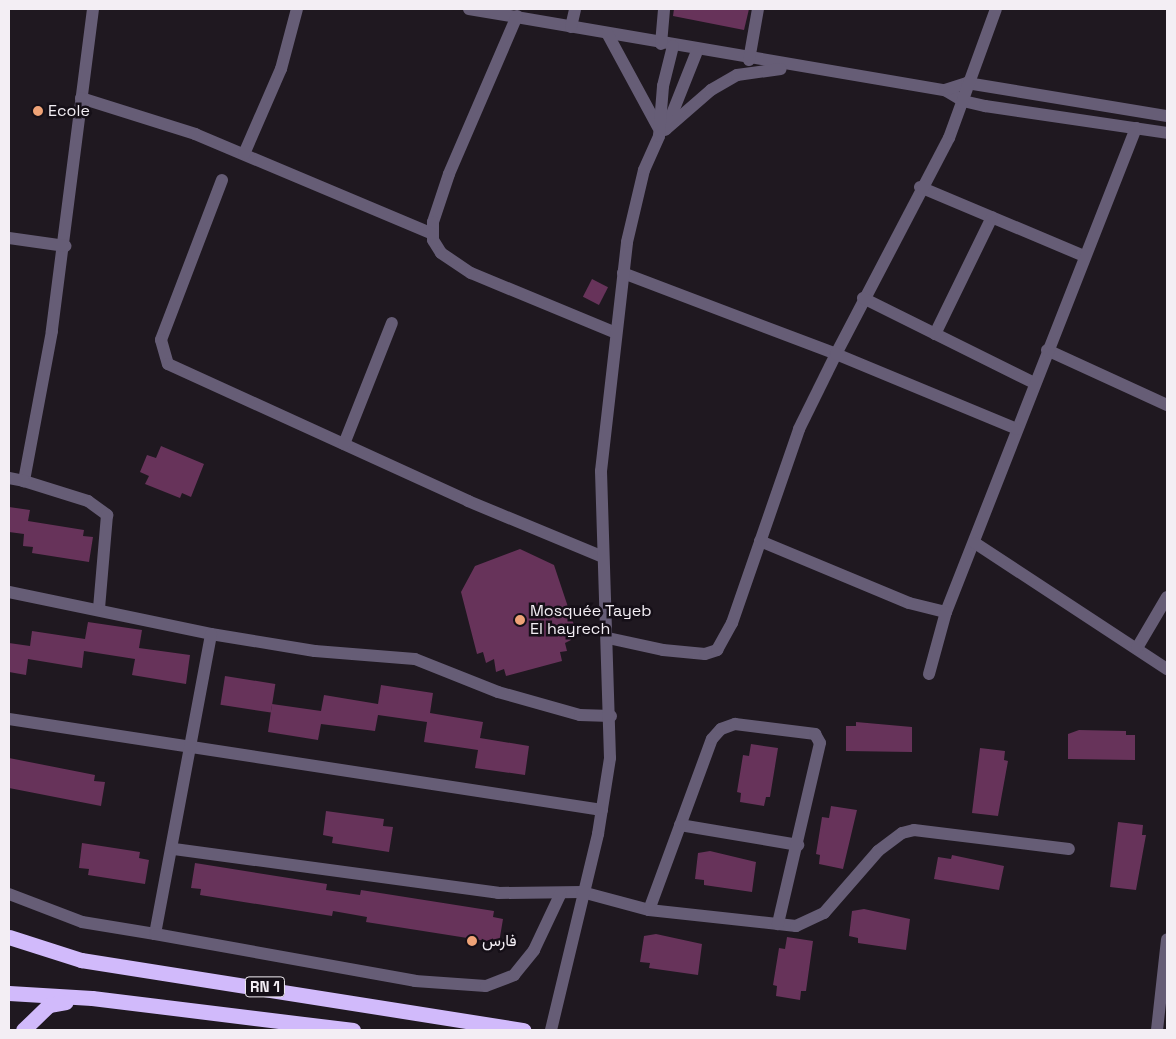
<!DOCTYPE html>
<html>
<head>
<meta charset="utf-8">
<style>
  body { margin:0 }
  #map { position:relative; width:1176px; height:1039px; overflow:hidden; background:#1f1820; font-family:"Space Grotesk",Vazirmatn,sans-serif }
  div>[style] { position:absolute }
  .building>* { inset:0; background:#67335a; transform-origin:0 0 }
  .minor>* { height:12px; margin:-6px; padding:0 6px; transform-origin:6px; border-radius:6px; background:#665d76 }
  .highway>* { height:15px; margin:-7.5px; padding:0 7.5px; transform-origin:7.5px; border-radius:7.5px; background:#d1bafb }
  .dots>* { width:14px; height:14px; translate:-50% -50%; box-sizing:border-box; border:2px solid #150f17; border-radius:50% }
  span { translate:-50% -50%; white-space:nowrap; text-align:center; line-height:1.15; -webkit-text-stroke:5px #150f17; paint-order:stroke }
  .shield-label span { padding:1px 4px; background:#150f17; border:1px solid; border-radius:4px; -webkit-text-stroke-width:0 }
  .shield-label { font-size:15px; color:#f3eef4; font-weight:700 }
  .poi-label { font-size:16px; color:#f3eef4 }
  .left { translate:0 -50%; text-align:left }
  .frame { position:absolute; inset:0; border:10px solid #f3eef4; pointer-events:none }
</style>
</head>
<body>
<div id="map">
  <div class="building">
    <div style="clip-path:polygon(674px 9px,749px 9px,744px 30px,673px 16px)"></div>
    <div style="left:592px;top:279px;width:18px;height:20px;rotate:27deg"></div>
    <div style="clip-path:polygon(161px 446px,204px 464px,191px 497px,182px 493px,180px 498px,145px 484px,149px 476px,140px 472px,147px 455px,156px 458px)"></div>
    <div style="clip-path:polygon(9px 507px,30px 510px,28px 521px,84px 530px,83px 536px,93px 537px,89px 562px,32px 553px,33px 547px,23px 546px,24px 534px,9px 532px)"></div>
    <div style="clip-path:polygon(520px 549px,554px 565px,575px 628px,568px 631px,571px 640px,565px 643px,567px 651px,560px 652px,562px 661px,506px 676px,504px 669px,496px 672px,494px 659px,486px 663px,483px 652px,477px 654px,461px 592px,475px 566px)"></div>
    <div style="clip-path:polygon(88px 622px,142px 630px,139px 648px,190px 655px,186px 684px,132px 675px,135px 659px,84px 651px,82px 668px,28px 659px,26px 675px,9px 672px,9px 643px,30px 646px,32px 631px,85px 639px)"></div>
    <div style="left:225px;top:676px;width:51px;height:29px;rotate:9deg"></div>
    <div style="clip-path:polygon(381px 685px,433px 693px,430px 713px,483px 722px,480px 738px,529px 746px,525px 775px,475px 768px,478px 750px,424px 742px,427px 722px,378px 715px,375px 731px,321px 724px,318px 740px,268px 732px,272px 704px,321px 711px,324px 695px,378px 704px)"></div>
    <div style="clip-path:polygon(856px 722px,912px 727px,912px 752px,846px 751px,846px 726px,856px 726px)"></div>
    <div style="clip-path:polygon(1079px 730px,1126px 731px,1126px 735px,1135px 735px,1135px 760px,1068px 759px,1068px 734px)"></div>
    <div style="clip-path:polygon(751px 744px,778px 748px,770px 797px,766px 797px,764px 806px,740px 802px,741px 793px,737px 792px,743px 755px,749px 756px)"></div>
    <div style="clip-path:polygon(980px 748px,1005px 751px,1004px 760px,1008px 761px,998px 816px,972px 813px)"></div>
    <div style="clip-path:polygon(9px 758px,95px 775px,94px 781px,105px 782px,101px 806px,9px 788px)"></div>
    <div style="clip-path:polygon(831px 806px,857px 810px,843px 869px,819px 864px,820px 855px,816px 854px,822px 817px,829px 818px)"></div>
    <div style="clip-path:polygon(326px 811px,384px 819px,383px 826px,393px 827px,389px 852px,332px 843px,333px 837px,323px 835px)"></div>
    <div style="clip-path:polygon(1118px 822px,1143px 825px,1142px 835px,1146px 835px,1136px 890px,1110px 887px)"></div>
    <div style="clip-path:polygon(82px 843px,140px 852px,139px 858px,149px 860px,145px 884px,88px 875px,89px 869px,79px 868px)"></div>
    <div style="clip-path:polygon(710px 851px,756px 862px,752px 892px,704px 885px,704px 880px,695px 879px,698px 853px)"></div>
    <div style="clip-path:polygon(952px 855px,1004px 866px,999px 890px,934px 879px,938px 857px,951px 859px)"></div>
    <div style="clip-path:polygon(195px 863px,327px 884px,326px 890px,360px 895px,361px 890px,494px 911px,493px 917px,503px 919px,499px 943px,366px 922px,367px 917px,333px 911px,332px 916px,200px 895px,201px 889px,191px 888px)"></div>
    <div style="clip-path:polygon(864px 909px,910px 919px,906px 950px,858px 943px,858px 938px,849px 936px,852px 911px)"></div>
    <div style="clip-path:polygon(656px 934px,702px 944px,698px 975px,649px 968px,650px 963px,640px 962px,644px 936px)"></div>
    <div style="clip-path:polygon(787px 937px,813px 941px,806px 991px,801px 991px,800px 1000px,776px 996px,777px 986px,773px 985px,779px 948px,785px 949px)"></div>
  </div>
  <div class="minor">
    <div style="left:93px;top:9px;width:325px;rotate:97.3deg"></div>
    <div style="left:52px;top:331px;width:153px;rotate:100.6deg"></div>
    <div style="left:24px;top:481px;width:67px;rotate:17.4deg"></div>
    <div style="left:88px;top:501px;width:24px;rotate:36deg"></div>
    <div style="left:107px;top:515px;width:93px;rotate:94.9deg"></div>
    <div style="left:469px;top:9px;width:483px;rotate:9.7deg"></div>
    <div style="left:945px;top:90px;width:21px;rotate:31deg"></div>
    <div style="left:963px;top:101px;width:23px;rotate:13deg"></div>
    <div style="left:985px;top:106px;width:184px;rotate:8.4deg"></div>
    <div style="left:517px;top:16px;width:172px;rotate:113.3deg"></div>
    <div style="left:449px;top:174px;width:51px;rotate:108.4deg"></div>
    <div style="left:433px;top:222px;width:18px;rotate:90deg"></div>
    <div style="left:433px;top:240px;width:15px;rotate:58deg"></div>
    <div style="left:441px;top:253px;width:36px;rotate:34deg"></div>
    <div style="left:471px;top:273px;width:157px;rotate:22.5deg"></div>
    <div style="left:571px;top:27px;width:18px;rotate:-77deg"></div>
    <div style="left:607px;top:33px;width:107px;rotate:61.5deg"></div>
    <div style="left:661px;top:44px;width:35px;rotate:-85deg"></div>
    <div style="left:749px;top:60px;width:52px;rotate:-80deg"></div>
    <div style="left:945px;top:90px;width:23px;rotate:-18deg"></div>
    <div style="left:967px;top:83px;width:203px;rotate:9.4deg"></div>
    <div style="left:81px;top:98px;width:120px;rotate:17.5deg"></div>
    <div style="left:195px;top:134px;width:258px;rotate:22.8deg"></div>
    <div style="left:666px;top:129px;width:84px;rotate:-68.3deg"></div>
    <div style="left:665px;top:130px;width:61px;rotate:-41deg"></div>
    <div style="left:711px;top:90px;width:30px;rotate:-30deg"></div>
    <div style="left:737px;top:75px;width:44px;rotate:-7.8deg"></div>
    <div style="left:244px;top:154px;width:93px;rotate:-66.5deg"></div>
    <div style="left:281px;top:69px;width:62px;rotate:-75.1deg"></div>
    <div style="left:222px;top:180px;width:171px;rotate:110.9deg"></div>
    <div style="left:161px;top:340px;width:25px;rotate:74deg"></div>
    <div style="left:168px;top:364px;width:330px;rotate:24.5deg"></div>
    <div style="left:468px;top:501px;width:144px;rotate:22.5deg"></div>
    <div style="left:920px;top:187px;width:178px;rotate:22.8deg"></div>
    <div style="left:9px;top:238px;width:57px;rotate:8.1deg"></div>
    <div style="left:623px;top:273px;width:228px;rotate:20.8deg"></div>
    <div style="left:836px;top:354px;width:244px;rotate:-62.4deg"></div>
    <div style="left:949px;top:138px;width:137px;rotate:-70deg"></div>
    <div style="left:863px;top:298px;width:191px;rotate:26.4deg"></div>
    <div style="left:935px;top:334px;width:130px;rotate:-64deg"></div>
    <div style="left:1047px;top:350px;width:132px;rotate:24.6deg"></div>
    <div style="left:344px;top:444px;width:130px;rotate:-68.4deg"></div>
    <div style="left:9px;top:478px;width:15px;rotate:11deg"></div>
    <div style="left:760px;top:541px;width:161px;rotate:22.6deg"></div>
    <div style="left:909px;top:603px;width:38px;rotate:14deg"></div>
    <div style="left:946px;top:612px;width:520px;rotate:-68.57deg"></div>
    <div style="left:975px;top:543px;width:230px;rotate:33.3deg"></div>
    <div style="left:9px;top:592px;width:206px;rotate:11.7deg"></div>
    <div style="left:211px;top:634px;width:105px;rotate:9.3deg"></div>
    <div style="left:315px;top:651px;width:100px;rotate:4.6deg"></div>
    <div style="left:415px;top:659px;width:89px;rotate:21.7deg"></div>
    <div style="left:498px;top:692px;width:85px;rotate:15.7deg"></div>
    <div style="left:580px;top:715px;width:31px;rotate:2deg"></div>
    <div style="left:608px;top:638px;width:56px;rotate:12.3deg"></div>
    <div style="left:663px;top:650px;width:42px;rotate:5.4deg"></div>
    <div style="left:705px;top:654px;width:13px;rotate:-18deg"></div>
    <div style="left:717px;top:650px;width:31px;rotate:-61deg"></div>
    <div style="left:732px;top:623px;width:205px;rotate:-70.9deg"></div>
    <div style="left:799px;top:429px;width:84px;rotate:-63.7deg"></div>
    <div style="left:836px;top:354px;width:196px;rotate:22.5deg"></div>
    <div style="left:1137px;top:648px;width:59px;rotate:-59.5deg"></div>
    <div style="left:929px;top:674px;width:64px;rotate:-74.7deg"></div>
    <div style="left:9px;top:719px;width:600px;rotate:8.72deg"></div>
    <div style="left:680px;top:825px;width:120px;rotate:9.6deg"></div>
    <div style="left:174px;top:849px;width:327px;rotate:7.7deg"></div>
    <div style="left:498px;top:893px;width:84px;rotate:-0.7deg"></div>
    <div style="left:582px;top:892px;width:69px;rotate:15deg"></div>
    <div style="left:649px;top:910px;width:148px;rotate:6.2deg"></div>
    <div style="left:796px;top:926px;width:31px;rotate:-25deg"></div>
    <div style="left:824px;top:913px;width:82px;rotate:-48.9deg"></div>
    <div style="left:878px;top:851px;width:30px;rotate:-37deg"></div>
    <div style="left:902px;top:833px;width:12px;rotate:-14deg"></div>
    <div style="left:914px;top:830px;width:156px;rotate:7deg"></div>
    <div style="left:9px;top:894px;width:78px;rotate:21deg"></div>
    <div style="left:82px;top:922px;width:74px;rotate:9.3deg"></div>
    <div style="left:155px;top:934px;width:305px;rotate:-79.4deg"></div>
    <div style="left:649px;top:910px;width:182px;rotate:-69.8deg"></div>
    <div style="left:712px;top:739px;width:13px;rotate:-48deg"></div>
    <div style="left:721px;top:729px;width:15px;rotate:-20deg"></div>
    <div style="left:735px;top:724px;width:81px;rotate:7.1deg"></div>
    <div style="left:815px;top:734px;width:10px;rotate:61deg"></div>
    <div style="left:820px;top:743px;width:186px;rotate:103.1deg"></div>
    <div style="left:155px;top:934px;width:264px;rotate:10.2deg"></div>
    <div style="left:415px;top:981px;width:71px;rotate:4deg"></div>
    <div style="left:486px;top:986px;width:30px;rotate:-21deg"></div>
    <div style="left:514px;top:975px;width:32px;rotate:-51deg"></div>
    <div style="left:534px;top:950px;width:63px;rotate:-64.7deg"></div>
    <div style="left:551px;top:1030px;width:202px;rotate:-76.5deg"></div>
    <div style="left:598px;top:834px;width:77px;rotate:-81deg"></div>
    <div style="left:610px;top:758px;width:287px;rotate:-91.8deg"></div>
    <div style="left:601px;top:471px;width:230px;rotate:-83.5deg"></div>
    <div style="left:627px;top:242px;width:74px;rotate:-76.7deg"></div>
    <div style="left:644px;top:170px;width:37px;rotate:-66deg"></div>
    <div style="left:659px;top:136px;width:50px;rotate:-85.4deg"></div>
    <div style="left:663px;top:86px;width:41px;rotate:-76deg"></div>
    <div style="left:1157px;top:1030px;width:91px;rotate:-83.7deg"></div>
  </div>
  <div class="highway">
    <div style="left:9px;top:937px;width:76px;rotate:17.7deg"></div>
    <div style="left:81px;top:960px;width:448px;rotate:9deg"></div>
    <div style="left:9px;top:993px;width:83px;rotate:3.4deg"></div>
    <div style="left:92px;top:998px;width:263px;rotate:7deg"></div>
    <div style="left:23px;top:1030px;width:36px;rotate:-44deg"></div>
    <div style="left:49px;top:1005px;width:17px;rotate:-10deg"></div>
  </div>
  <div class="dots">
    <div style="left:38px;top:111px;background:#efa377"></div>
    <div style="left:520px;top:620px;background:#efa377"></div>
    <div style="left:472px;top:941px;background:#efa377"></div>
  </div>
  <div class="shield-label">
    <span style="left:265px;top:987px">RN 1</span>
  </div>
  <div class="poi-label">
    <span class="left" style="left:48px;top:111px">Ecole</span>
    <span class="left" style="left:530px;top:620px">Mosquée Tayeb<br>El hayrech</span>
    <span class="left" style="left:482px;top:941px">فارس</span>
  </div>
  <div class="frame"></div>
</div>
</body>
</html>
